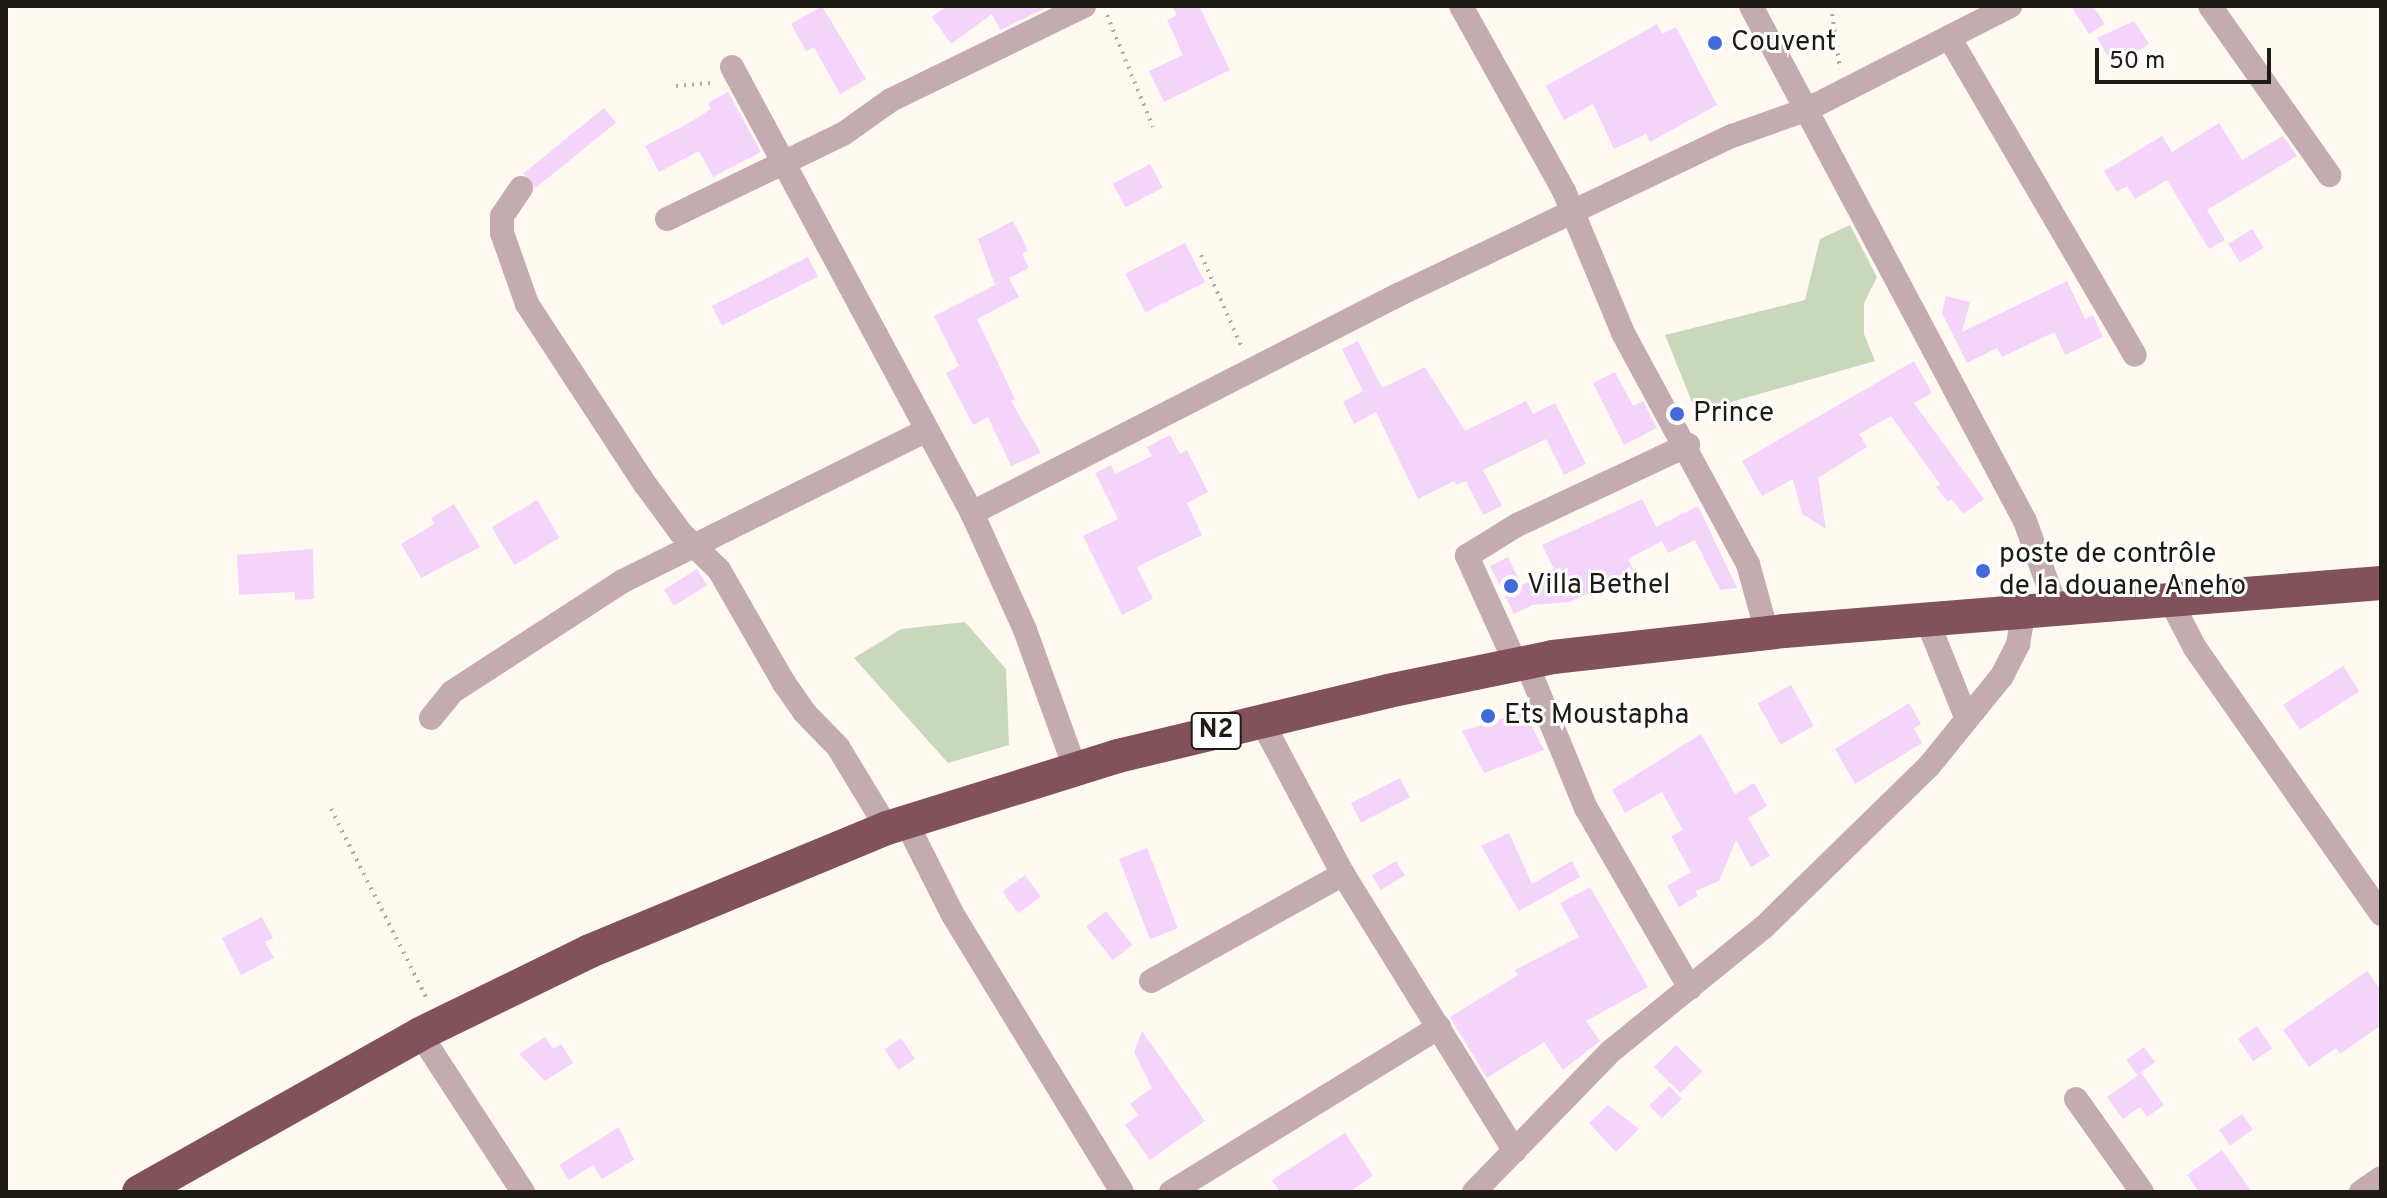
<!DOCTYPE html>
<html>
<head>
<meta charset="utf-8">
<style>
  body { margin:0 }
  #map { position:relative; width:2387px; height:1198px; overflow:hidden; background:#fff9f2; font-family:Overpass,sans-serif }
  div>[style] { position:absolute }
  .green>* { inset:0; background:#c9d7ba }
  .building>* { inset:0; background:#f5d4fc; transform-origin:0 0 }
  .path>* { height:4px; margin-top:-2px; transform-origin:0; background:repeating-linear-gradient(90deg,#afaaa4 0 2px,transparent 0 8px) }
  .minor>* { height:24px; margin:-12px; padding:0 12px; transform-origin:12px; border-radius:12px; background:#c4abaf }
  .highway>* { height:34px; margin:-17px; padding:0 17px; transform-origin:17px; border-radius:17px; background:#81525c }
  .dots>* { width:22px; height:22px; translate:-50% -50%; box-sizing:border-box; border:4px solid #fff; border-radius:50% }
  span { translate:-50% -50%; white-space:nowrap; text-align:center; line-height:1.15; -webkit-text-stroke:6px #fff; paint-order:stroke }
  .shield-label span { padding:2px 6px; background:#fff; border:2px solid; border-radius:6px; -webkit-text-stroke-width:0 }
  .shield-label { font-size:26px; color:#1e1a16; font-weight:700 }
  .poi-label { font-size:28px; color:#1e1a16 }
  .left { translate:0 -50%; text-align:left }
  .frame { position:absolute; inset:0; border:8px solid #1e1a16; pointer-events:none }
  .scale { position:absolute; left:2095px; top:48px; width:176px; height:36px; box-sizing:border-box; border:4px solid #1e1a16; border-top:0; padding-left:10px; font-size:24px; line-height:28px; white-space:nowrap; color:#1e1a16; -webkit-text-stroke:6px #fff; paint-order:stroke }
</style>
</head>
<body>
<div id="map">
  <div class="green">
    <div style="clip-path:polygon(1850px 225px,1877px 277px,1864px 303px,1864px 334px,1875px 361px,1696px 412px,1665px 335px,1805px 300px,1820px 239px)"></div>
    <div style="clip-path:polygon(965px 622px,1006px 669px,1009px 745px,948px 763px,854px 658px,901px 629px)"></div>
  </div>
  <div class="building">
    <div style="clip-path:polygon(822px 6px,866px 79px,840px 94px,814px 47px,806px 51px,791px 24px)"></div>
    <div style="clip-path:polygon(947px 6px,1050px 6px,1000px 30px,992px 14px,951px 44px,932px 17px)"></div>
    <div style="clip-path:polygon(1172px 6px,1199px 6px,1230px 70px,1164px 102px,1149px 71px,1183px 55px,1167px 20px,1177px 15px)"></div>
    <div style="clip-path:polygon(2071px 6px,2093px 6px,2105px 24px,2089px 34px)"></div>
    <div style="clip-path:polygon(2134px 21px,2149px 44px,2114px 66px,2097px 38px)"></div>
    <div style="clip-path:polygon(1657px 24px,1662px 34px,1676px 27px,1717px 105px,1650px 142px,1646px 134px,1614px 149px,1593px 104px,1564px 120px,1546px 86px)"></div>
    <div style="clip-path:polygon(728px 92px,761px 152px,713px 177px,699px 151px,659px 172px,645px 146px,689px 123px,711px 109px,708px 103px)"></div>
    <div style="left:604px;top:108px;width:19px;height:104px;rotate:51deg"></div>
    <div style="clip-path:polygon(2219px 123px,2242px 160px,2283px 136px,2297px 156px,2207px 210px,2225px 240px,2209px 249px,2167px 180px,2135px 199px,2127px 186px,2117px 192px,2104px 171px,2162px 136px,2172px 152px)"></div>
    <div style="left:1150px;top:164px;width:27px;height:42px;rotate:62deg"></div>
    <div style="clip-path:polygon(1013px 221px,1028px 250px,1022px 254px,1029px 268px,995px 285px,978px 239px)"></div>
    <div style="left:2252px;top:229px;width:22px;height:28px;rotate:58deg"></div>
    <div style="left:1185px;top:243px;width:44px;height:67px;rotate:63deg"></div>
    <div style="left:808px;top:257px;width:22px;height:108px;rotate:63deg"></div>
    <div style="clip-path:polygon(1009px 278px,1019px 297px,977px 319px,1015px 399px,1011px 401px,1041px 453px,1011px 466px,988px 417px,973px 425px,946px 373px,959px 366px,934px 316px)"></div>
    <div style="clip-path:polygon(2067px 281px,2085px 319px,2093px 315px,2103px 337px,2065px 355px,2055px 333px,2050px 334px,2002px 357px,1997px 348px,1967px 363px,1942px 313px,1946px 296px,1970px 302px,1962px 332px)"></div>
    <div style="clip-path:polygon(1358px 341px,1382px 388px,1425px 367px,1465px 431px,1526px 401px,1533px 414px,1555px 403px,1586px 464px,1564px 475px,1546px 439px,1483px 470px,1502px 506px,1483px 515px,1466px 481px,1457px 485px,1454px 481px,1418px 499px,1376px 412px,1354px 424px,1343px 402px,1363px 391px,1342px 349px)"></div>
    <div style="clip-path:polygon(1914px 361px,1932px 393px,1914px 403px,1984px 499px,1963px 514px,1952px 499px,1948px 502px,1936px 487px,1940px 484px,1891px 416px,1859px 434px,1867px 447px,1818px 478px,1826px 529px,1802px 514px,1793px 479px,1762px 496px,1742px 461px)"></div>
    <div style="clip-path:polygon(1615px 372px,1633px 406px,1643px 401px,1657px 428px,1624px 445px,1593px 383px)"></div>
    <div style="clip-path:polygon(1170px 435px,1180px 454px,1187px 450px,1208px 492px,1187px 503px,1202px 535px,1137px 567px,1153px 599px,1122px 615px,1083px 536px,1118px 519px,1095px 473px,1111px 465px,1115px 474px,1152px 456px,1147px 447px)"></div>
    <div style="clip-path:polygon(1642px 499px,1656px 527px,1698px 506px,1737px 588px,1720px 590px,1695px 540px,1668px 553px,1662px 541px,1628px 559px,1634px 571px,1570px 602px,1532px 605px,1514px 614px,1490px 566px,1508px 557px,1522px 585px,1554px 569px,1542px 545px)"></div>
    <div style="left:537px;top:500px;width:44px;height:53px;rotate:59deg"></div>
    <div style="clip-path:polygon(454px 504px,480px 547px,421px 578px,401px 544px,434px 524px,431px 518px)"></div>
    <div style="clip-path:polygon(313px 549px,314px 599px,295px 600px,294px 592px,239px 595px,237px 555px)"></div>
    <div style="left:697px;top:569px;width:19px;height:39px;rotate:58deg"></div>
    <div style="left:2343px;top:666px;width:30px;height:71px;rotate:57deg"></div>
    <div style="left:1791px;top:685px;width:47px;height:38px;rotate:61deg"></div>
    <div style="clip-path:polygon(1909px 703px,1921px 724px,1914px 728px,1922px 743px,1855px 784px,1835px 749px)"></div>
    <div style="clip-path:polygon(1524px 712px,1544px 750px,1484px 773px,1462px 731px)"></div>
    <div style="clip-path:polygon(1701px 734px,1735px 794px,1754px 783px,1767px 806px,1748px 818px,1770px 856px,1751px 867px,1736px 840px,1719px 881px,1695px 891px,1698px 896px,1679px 907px,1667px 886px,1691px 872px,1671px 836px,1683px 830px,1662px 792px,1625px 813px,1612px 790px)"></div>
    <div style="left:1400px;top:778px;width:22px;height:55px;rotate:63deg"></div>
    <div style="clip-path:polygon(1509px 833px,1532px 884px,1572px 861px,1580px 877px,1519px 911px,1481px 846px)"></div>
    <div style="left:1147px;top:848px;width:86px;height:30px;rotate:69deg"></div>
    <div style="left:1396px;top:861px;width:17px;height:28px;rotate:59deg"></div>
    <div style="left:1025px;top:875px;width:27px;height:28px;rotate:54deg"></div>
    <div style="clip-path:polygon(1590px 887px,1648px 987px,1586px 1021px,1600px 1041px,1563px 1070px,1544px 1042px,1487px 1078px,1450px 1017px,1518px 975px,1515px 970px,1579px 937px,1560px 903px)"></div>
    <div style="left:1106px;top:911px;width:43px;height:25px;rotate:52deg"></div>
    <div style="clip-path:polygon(262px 917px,273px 938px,265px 942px,274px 958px,241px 975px,222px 938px)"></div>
    <div style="clip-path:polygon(2367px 971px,2381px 990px,2381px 1025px,2340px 1054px,2336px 1048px,2309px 1067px,2283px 1030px)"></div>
    <div style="left:2257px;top:1026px;width:27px;height:23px;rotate:56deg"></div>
    <div style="clip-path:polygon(1142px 1031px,1205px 1121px,1150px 1160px,1125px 1125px,1138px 1115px,1130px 1104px,1152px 1088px,1134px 1052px)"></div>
    <div style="clip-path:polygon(545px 1037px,553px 1049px,561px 1044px,573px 1063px,545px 1081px,519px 1054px)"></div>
    <div style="left:901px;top:1038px;width:25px;height:20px;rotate:56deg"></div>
    <div style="left:1676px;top:1045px;width:37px;height:31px;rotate:45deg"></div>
    <div style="left:2144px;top:1047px;width:19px;height:22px;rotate:54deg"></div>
    <div style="clip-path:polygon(2141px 1073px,2164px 1105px,2147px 1117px,2140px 1107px,2123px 1119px,2107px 1097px)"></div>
    <div style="left:1669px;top:1086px;width:18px;height:28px;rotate:45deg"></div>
    <div style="clip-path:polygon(1608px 1105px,1639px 1129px,1616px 1152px,1589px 1123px)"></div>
    <div style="left:2242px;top:1114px;width:19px;height:28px;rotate:55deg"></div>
    <div style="clip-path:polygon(619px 1127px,634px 1160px,602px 1179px,593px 1165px,569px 1180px,559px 1165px)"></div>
    <div style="clip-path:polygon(1345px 1133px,1373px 1176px,1349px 1192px,1280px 1192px,1272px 1180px)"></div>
    <div style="clip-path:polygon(2222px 1150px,2252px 1192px,2199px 1192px,2187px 1175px)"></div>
  </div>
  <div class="path">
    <div style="left:1831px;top:6px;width:64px;rotate:81.9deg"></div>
    <div style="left:1107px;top:15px;width:121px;rotate:67.7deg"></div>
    <div style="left:676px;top:86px;width:37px;rotate:-5deg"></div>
    <div style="left:1201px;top:255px;width:102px;rotate:66.2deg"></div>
    <div style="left:331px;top:809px;width:215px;rotate:63.2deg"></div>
  </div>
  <div class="minor">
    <div style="left:1461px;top:6px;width:212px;rotate:60.9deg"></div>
    <div style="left:1564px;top:191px;width:154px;rotate:67.4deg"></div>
    <div style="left:1623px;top:333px;width:263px;rotate:61.6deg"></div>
    <div style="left:1748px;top:564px;width:72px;rotate:74.6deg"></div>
    <div style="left:1751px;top:6px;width:583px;rotate:61.99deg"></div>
    <div style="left:2025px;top:521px;width:91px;rotate:70.2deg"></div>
    <div style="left:2210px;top:6px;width:207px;rotate:54.8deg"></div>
    <div style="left:1949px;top:37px;width:368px;rotate:59.7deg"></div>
    <div style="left:732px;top:67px;width:506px;rotate:61.71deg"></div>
    <div style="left:972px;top:513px;width:128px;rotate:65.6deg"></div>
    <div style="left:1025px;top:630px;width:147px;rotate:70.1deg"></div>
    <div style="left:521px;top:188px;width:34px;rotate:124deg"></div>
    <div style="left:502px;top:216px;width:17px;rotate:90deg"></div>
    <div style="left:502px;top:233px;width:75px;rotate:70.6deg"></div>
    <div style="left:527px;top:304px;width:215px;rotate:56.8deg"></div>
    <div style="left:645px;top:484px;width:61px;rotate:53.7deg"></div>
    <div style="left:681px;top:533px;width:53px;rotate:44.2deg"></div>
    <div style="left:719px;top:570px;width:130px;rotate:60.1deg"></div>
    <div style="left:784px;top:683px;width:35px;rotate:55deg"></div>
    <div style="left:804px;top:712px;width:49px;rotate:45.8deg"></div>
    <div style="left:838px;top:747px;width:95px;rotate:58.8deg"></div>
    <div style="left:667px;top:219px;width:195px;rotate:-25.8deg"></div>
    <div style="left:843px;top:134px;width:59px;rotate:-35.3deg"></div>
    <div style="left:891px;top:100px;width:215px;rotate:-26deg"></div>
    <div style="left:972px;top:513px;width:479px;rotate:-27.1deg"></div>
    <div style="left:1398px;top:295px;width:370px;rotate:-25.5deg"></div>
    <div style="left:1732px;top:136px;width:81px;rotate:-19.6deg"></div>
    <div style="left:1808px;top:109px;width:227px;rotate:-27deg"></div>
    <div style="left:2169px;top:598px;width:56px;rotate:62.5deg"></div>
    <div style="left:2195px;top:648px;width:325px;rotate:55deg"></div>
    <div style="left:1927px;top:620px;width:105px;rotate:68.1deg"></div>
    <div style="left:1526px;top:662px;width:158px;rotate:67.7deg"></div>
    <div style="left:1586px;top:808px;width:208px;rotate:60deg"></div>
    <div style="left:1516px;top:664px;width:119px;rotate:-114.4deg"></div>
    <div style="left:1467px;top:556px;width:59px;rotate:-31.8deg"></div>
    <div style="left:1517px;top:525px;width:189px;rotate:-25.1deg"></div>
    <div style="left:431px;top:718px;width:33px;rotate:-51deg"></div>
    <div style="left:452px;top:692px;width:204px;rotate:-33deg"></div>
    <div style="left:623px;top:581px;width:339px;rotate:-26.4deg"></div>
    <div style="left:1261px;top:720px;width:174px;rotate:62deg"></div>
    <div style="left:1343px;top:874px;width:326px;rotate:58.2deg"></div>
    <div style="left:906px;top:822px;width:104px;rotate:63.2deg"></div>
    <div style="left:953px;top:915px;width:324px;rotate:58.6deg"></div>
    <div style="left:1151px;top:981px;width:220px;rotate:-29.1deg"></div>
    <div style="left:420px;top:1034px;width:189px;rotate:56.9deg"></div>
    <div style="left:2076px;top:1099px;width:114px;rotate:54.6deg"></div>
    <div style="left:1171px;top:1192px;width:315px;rotate:-31.6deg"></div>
    <div style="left:1474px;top:1192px;width:195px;rotate:-45.8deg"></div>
    <div style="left:1610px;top:1052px;width:198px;rotate:-39.1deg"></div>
    <div style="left:1764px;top:927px;width:231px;rotate:-44.3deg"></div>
    <div style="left:1929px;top:766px;width:116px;rotate:-51deg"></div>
    <div style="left:2002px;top:676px;width:36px;rotate:-63deg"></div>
    <div style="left:2018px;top:644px;width:35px;rotate:-80deg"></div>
    <div style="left:2361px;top:1192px;width:24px;rotate:-35deg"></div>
  </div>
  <div class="highway">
    <div style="left:139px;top:1192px;width:322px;rotate:-29.3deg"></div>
    <div style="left:420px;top:1034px;width:189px;rotate:-26deg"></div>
    <div style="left:590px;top:951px;width:321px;rotate:-22.5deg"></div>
    <div style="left:887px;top:828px;width:242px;rotate:-17.3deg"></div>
    <div style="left:1118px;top:756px;width:278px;rotate:-13.5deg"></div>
    <div style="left:1388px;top:691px;width:168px;rotate:-11.6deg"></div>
    <div style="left:1553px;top:657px;width:232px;rotate:-6.4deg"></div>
    <div style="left:1784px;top:631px;width:599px;rotate:-4.6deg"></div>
  </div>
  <div class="dots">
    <div style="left:1715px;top:43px;background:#4369db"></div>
    <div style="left:1677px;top:414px;background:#4369db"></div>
    <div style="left:1983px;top:571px;background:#4369db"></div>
    <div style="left:1511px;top:586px;background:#4369db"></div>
    <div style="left:1488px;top:716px;background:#4369db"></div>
  </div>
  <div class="shield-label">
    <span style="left:1216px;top:731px">N2</span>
  </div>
  <div class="poi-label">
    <span class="left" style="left:1731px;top:43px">Couvent</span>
    <span class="left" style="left:1693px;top:414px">Prince</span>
    <span class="left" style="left:1999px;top:571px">poste de contrôle<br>de la douane Aneho</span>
    <span class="left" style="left:1527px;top:586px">Villa Bethel</span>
    <span class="left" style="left:1504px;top:716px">Ets Moustapha</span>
  </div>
  <div class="frame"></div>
  <div class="scale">50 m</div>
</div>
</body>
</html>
